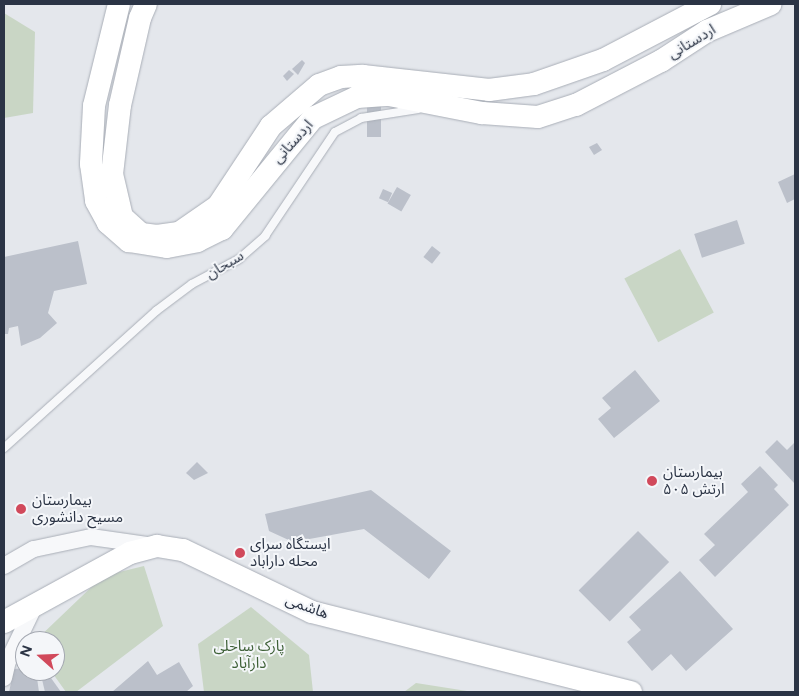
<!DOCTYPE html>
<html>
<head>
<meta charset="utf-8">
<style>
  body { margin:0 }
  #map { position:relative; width:799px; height:696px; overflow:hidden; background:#e4e7ec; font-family:Figtree,"Noto Sans Arabic",sans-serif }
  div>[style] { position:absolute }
  .green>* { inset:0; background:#c9d6c5; transform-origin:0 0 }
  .building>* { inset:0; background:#bbc0ca; transform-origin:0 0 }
  .roads { filter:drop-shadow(0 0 1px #a9aeb7) drop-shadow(0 0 1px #a9aeb7) }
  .service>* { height:8px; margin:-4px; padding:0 4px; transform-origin:4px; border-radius:4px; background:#f7f8fa }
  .minor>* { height:16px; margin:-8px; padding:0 8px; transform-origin:8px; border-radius:8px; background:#f7f8fa }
  .secondary>* { height:22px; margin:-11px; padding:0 11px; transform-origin:11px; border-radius:11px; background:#fff }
  .dots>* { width:14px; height:14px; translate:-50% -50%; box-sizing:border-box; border:2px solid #f4f6f9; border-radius:50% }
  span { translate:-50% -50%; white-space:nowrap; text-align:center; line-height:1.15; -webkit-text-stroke:4px #f4f6f9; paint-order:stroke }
  .street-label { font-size:15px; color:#2b3445 }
  .poi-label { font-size:15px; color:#2b3445 }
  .left { translate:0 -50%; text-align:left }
  .park-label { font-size:15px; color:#3f6138 }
  .frame { position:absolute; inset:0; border:5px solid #2b3445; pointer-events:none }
  .north { position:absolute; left:15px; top:631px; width:50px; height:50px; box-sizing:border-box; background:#f4f6f9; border:1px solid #a4a8b1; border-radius:50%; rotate:290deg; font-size:14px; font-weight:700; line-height:20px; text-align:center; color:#2b3445 }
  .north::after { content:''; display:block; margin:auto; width:18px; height:22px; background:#d1495b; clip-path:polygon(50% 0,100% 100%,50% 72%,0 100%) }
</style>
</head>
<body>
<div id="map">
  <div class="green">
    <div style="clip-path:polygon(4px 13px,35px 32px,33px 113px,4px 118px)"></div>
    <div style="left:680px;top:249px;width:72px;height:63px;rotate:62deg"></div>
    <div style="clip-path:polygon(144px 566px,163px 626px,76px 692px,66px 692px,51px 671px,55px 671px,55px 641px,35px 641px,103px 576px)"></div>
    <div style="clip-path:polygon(251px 607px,309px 655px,313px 692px,204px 692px,198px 644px)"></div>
    <div style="clip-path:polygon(416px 683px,467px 691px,469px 692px,404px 692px)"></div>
  </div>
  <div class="building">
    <div style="clip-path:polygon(302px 60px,305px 63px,298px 75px,292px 69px)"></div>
    <div style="clip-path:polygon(289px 70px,294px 74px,287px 81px,283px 76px)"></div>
    <div style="left:367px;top:101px;width:14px;height:36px"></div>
    <div style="clip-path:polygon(597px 143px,602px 150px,594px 155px,589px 147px)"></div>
    <div style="clip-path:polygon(795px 174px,795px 199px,787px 203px,778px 182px)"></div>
    <div style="left:397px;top:187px;width:16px;height:19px;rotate:30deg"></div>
    <div style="left:383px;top:189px;width:10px;height:10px;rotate:24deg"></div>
    <div style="left:737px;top:220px;width:25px;height:45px;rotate:72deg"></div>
    <div style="clip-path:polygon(78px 241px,87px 284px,54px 291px,48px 313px,57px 323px,40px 338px,21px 346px,18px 326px,9px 328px,8px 334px,4px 334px,4px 257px)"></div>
    <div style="left:432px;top:246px;width:11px;height:14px;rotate:38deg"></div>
    <div style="clip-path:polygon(635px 370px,660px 401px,614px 438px,598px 419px,611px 408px,602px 398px)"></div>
    <div style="clip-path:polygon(777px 440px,787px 450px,795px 442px,795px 484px,765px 452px)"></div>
    <div style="clip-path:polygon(197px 462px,208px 473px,194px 480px,186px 473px)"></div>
    <div style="clip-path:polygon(760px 466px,778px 485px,774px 489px,789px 505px,715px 577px,699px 560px,715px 545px,704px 534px,748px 492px,741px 484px)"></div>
    <div style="clip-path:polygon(371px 490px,451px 551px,429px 579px,364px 529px,293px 542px,269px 531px,265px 514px)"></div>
    <div style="left:638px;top:531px;width:44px;height:84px;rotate:45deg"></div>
    <div style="clip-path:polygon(680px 571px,733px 629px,686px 671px,671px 654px,652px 671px,627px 642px,641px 630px,629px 617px)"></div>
    <div style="clip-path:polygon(27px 634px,30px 641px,25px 641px,25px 667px,14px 661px)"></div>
    <div style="clip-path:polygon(148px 661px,157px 675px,179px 662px,193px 686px,186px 692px,112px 692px)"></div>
    <div style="clip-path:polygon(25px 668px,25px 671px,36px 671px,39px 692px,9px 692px,14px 669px)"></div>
    <div style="clip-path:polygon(40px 671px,46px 671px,61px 692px,45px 692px)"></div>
  </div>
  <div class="roads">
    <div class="service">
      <div style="left:4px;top:448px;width:205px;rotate:-42deg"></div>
      <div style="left:156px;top:311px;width:45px;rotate:-36.9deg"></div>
      <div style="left:192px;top:284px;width:53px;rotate:-28deg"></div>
      <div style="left:239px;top:259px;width:35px;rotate:-41deg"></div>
      <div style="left:265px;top:236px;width:125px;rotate:-56.1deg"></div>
      <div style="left:335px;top:132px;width:30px;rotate:-28deg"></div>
      <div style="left:361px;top:118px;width:58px;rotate:-9deg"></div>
    </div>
    <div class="minor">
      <div style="left:4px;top:566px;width:34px;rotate:-30deg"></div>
      <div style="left:34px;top:549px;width:58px;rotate:-11.9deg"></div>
      <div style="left:91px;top:537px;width:58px;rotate:8deg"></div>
      <div style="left:4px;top:678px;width:17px;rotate:-77deg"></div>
      <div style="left:8px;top:661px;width:60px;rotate:-64.3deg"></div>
    </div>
    <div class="secondary">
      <div style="left:119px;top:4px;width:105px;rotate:103.8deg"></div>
      <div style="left:94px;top:106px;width:58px;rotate:93deg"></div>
      <div style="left:91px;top:164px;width:37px;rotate:82deg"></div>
      <div style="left:96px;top:201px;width:25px;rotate:61deg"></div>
      <div style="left:108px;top:223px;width:28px;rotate:41deg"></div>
      <div style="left:129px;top:241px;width:38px;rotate:9deg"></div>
      <div style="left:167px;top:247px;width:31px;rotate:-11deg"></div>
      <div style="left:197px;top:241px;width:28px;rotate:-26deg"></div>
      <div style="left:222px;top:229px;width:144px;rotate:-50.7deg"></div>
      <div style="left:313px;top:118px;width:49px;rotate:-25.5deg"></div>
      <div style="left:357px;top:97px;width:32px;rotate:-4deg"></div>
      <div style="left:389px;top:95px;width:95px;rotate:11deg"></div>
      <div style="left:482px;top:113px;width:56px;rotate:4.1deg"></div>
      <div style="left:538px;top:117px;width:40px;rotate:-18deg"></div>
      <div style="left:576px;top:105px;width:96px;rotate:-27.4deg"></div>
      <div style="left:661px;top:61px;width:55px;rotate:-33.1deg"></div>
      <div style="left:707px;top:31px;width:69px;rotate:-22.9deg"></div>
      <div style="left:146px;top:4px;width:15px;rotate:113deg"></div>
      <div style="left:140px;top:18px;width:89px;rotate:102.9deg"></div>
      <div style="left:120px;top:105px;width:69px;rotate:96.6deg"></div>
      <div style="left:112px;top:174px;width:44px;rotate:76.9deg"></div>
      <div style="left:122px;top:217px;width:25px;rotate:42deg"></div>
      <div style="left:141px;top:234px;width:16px;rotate:7deg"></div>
      <div style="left:157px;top:236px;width:22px;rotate:-8deg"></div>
      <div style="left:179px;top:233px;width:47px;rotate:-34.7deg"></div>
      <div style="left:218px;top:206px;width:96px;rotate:-56.5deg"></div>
      <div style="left:271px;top:126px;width:63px;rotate:-40.5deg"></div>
      <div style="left:319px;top:85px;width:23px;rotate:-20deg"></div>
      <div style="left:341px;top:77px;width:22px;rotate:-3deg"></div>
      <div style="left:363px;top:76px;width:127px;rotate:6.3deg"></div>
      <div style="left:489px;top:90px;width:45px;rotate:-7.6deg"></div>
      <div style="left:534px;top:84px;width:73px;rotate:-19.2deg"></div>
      <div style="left:603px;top:60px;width:121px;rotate:-27.6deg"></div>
      <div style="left:4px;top:622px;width:144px;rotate:-28.7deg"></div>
      <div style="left:130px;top:553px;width:28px;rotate:-15deg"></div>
      <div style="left:157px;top:546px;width:26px;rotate:9deg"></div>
      <div style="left:183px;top:550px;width:143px;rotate:25.7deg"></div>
      <div style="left:312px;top:612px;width:329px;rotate:14.1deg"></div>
    </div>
  </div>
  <div class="dots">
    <div style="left:652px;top:481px;background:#d1495b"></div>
    <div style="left:21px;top:509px;background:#d1495b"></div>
    <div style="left:240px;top:553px;background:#d1495b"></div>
  </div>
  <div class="street-label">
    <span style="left:692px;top:42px;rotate:-31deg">اردستانی</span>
    <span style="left:293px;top:142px;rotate:-48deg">اردستانی</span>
    <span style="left:225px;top:265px;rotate:-31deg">سبحان</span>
    <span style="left:307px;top:607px;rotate:20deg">هاشمی</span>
  </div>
  <div class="poi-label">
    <span class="left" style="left:663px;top:481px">بیمارستان<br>۵۰۵ ارتش</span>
    <span class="left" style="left:32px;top:509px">بیمارستان<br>مسیح دانشوری</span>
    <span class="left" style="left:250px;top:553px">ایستگاه سرای<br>محله داراباد</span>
  </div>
  <div class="park-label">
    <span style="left:249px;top:655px">پارک ساحلی<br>دارآباد</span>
  </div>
  <div class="frame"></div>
  <div class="north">N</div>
</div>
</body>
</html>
